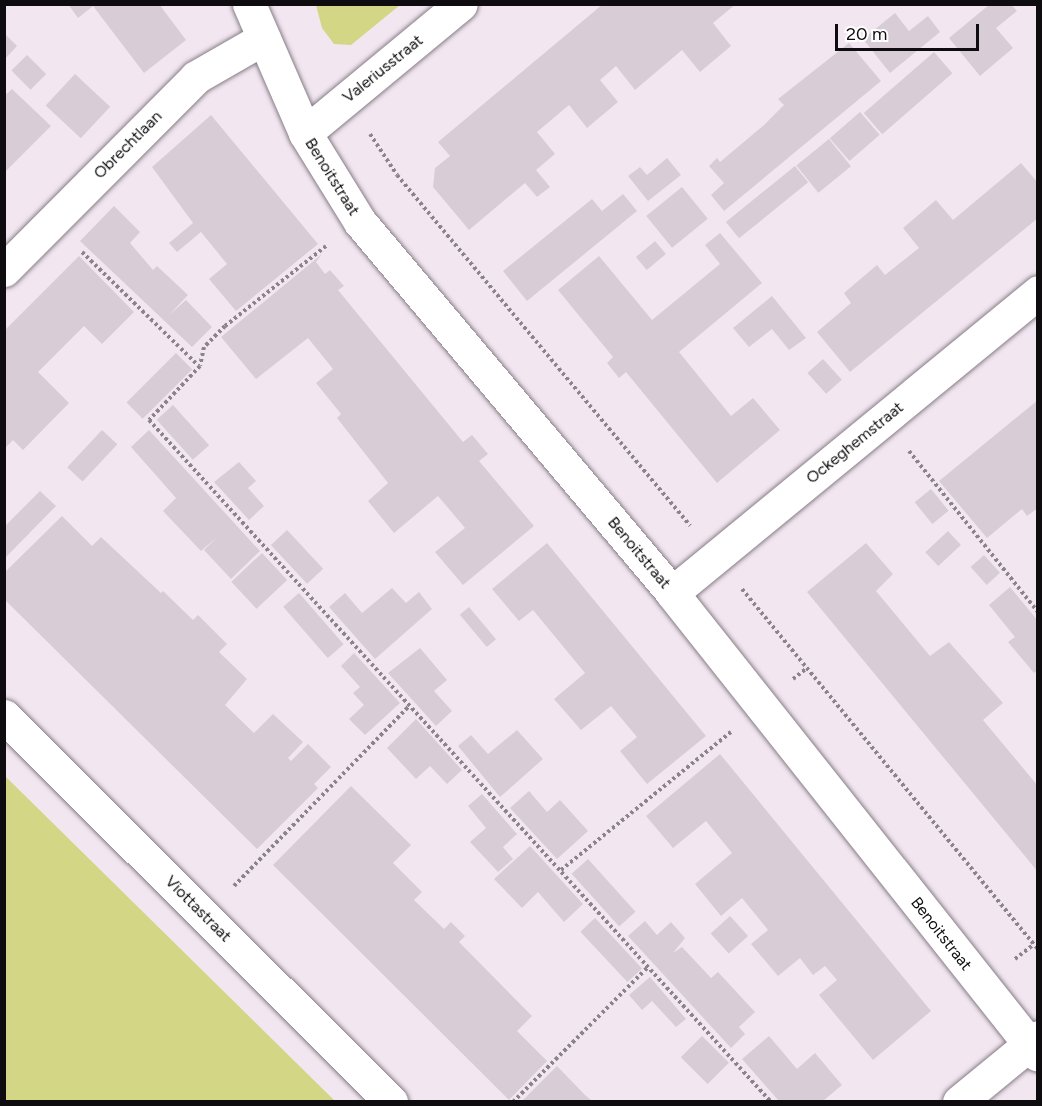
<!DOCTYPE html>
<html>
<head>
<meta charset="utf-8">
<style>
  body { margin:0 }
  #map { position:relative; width:1042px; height:1106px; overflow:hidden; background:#f2e7f1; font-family:Figtree,sans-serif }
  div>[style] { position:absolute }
  .green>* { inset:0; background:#d3d685 }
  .building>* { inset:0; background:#d8cdd7; transform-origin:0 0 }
  .path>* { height:4px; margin-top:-2px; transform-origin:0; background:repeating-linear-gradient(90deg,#8b848a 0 3px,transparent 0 6px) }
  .roads { filter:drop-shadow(0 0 2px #877d86) drop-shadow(0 0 2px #877d86) }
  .minor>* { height:33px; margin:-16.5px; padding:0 16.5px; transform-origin:16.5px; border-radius:16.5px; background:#fff }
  span { translate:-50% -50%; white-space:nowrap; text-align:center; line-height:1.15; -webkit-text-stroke:4.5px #fff; paint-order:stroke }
  .street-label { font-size:16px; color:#0f0c0f }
  .frame { position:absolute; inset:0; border:6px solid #0f0c0f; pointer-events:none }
  .scale { position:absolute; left:835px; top:24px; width:144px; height:27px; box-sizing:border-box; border:3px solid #0f0c0f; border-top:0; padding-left:8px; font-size:18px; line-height:21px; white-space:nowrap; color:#0f0c0f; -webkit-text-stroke:4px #fff; paint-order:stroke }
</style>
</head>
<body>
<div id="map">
  <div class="green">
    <div style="clip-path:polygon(316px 5px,316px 4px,400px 5px,351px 45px,334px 44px,322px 28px)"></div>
    <div style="clip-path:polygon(4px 776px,5px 776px,335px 1101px,5px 1101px)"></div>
  </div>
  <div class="building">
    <div style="clip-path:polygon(68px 4px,159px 4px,186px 40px,144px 73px,93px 6px,78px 18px)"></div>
    <div style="clip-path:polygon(603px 4px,736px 4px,713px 23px,731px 46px,700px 72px,682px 50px,635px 90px,616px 66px,600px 80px,618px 102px,587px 128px,569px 105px,537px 132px,555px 154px,536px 170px,550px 187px,537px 197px,525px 183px,469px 230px,433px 187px,435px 168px,450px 156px,438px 142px)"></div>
    <div style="clip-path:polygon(990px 4px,1011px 4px,1017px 11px,996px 28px,1013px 48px,980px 76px,949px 38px)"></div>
    <div style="clip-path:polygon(895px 13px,909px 31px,928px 16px,940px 32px,890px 73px,863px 39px)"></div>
    <div style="clip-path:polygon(5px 34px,17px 46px,5px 59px)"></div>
    <div style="clip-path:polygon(849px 43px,881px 81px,724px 211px,711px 195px,724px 183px,709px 166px,717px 158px,720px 162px,764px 125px,784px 105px,778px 99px)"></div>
    <div style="left:934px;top:52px;width:28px;height:93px;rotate:49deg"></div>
    <div style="left:27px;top:55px;width:27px;height:22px;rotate:45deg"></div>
    <div style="left:75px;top:74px;width:48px;height:43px;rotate:43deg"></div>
    <div style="clip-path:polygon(12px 89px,51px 126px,4px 173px,4px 96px)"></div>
    <div style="left:860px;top:112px;width:30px;height:40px;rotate:49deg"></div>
    <div style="clip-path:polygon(211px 115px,318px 244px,236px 311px,209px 279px,227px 264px,201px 232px,177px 252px,169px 243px,193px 223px,152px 167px)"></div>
    <div style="left:829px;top:139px;width:35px;height:42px;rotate:51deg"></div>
    <div style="clip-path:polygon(667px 158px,681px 175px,648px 201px,628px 176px,640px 167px,647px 175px)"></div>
    <div style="clip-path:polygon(1021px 163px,1038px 183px,1038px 218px,850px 372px,817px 332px,851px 303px,844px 293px,877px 265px,885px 275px,919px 248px,903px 228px,936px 200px,953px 220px)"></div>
    <div style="left:795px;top:166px;width:21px;height:89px;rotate:51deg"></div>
    <div style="left:682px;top:187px;width:41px;height:46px;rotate:51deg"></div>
    <div style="clip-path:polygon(623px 194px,637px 211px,527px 301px,503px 271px,592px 199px,602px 211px)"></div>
    <div style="clip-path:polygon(114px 206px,140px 232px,130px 243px,153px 270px,157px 266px,188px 295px,169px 315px,186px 300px,212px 327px,192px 347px,80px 241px)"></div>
    <div style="clip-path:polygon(720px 233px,762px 283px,679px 352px,731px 416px,753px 398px,780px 430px,717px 483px,626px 372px,619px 378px,607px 363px,613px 357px,558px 290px,599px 256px,652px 320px,720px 264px,705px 245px)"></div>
    <div style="left:655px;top:241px;width:17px;height:25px;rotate:50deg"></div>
    <div style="clip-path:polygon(322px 254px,316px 262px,325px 274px,330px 270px,344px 286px,338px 290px,463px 442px,472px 435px,488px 454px,479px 461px,534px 526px,463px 585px,435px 552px,465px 528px,438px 496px,394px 533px,368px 501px,388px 483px,337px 418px,341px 414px,316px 383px,333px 369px,308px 338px,256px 379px,221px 337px)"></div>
    <div style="clip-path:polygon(79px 256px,134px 312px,102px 344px,84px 326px,38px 372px,69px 403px,23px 450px,13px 440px,4px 449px,4px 331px)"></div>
    <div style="clip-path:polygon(772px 296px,806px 338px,789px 350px,772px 329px,749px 347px,733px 328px)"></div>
    <div style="left:176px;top:353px;width:23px;height:70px;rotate:45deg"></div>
    <div style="left:823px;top:359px;width:28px;height:21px;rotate:48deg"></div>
    <div style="clip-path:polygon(1038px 400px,1038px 508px,1027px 516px,1022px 509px,987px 538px,939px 481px)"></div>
    <div style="left:173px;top:405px;width:54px;height:22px;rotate:48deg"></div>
    <div style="left:102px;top:430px;width:21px;height:51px;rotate:43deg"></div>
    <div style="clip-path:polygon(149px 430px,260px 551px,231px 579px,204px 550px,216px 538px,201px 551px,163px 511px,176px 498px,131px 447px)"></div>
    <div style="clip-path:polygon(239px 462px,256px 481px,248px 488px,264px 506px,249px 520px,214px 482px)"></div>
    <div style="left:931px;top:489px;width:28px;height:21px;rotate:51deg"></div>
    <div style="clip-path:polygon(40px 491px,56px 506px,6px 557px,4px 527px)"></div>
    <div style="clip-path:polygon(62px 516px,92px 546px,101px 537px,161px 593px,163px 591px,193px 620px,198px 615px,227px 644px,219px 652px,247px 679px,225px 705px,254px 733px,273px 714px,303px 742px,288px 758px,291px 761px,308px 744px,331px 767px,314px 784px,318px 788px,257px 849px,4px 599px,4px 573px)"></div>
    <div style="left:287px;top:530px;width:53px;height:22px;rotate:47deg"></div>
    <div style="left:948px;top:531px;width:19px;height:31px;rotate:47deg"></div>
    <div style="clip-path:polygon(547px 543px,706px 736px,647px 784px,620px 751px,637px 737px,611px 706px,581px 730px,554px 699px,585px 673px,533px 610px,519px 621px,492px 589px)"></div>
    <div style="clip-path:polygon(866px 543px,893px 574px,876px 591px,930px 656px,949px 642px,1003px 703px,983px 720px,1038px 786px,1038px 872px,807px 592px)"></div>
    <div style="left:262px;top:553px;width:37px;height:42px;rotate:47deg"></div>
    <div style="left:984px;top:555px;width:24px;height:18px;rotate:48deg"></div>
    <div style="clip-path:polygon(1010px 587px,1038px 621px,1038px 670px,1034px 673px,1008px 642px,1015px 637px,989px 605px)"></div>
    <div style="clip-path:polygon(392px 588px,406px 603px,419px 592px,432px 609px,375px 659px,329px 607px,345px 593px,362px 613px)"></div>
    <div style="left:299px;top:593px;width:68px;height:21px;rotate:49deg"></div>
    <div style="left:469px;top:607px;width:42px;height:12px;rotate:50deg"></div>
    <div style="clip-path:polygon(420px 648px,447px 680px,434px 691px,452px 711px,436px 726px,388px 673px)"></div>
    <div style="clip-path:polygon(354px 653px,400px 703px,365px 735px,349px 719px,364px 705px,353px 693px,360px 687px,341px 666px)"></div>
    <div style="clip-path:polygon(416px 719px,462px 770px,447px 784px,430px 766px,416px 779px,387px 748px)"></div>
    <div style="clip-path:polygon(517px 730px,543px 759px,500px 797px,458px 746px,471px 735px,488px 754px)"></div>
    <div style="clip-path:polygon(720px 754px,931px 1011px,873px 1060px,819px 995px,837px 980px,825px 966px,813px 975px,800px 958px,778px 976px,751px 944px,768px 930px,742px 898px,721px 916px,695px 884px,732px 853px,706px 821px,673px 848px,646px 816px)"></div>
    <div style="clip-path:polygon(351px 786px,411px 845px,393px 863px,422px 892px,414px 900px,444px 929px,451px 922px,465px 936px,459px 942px,532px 1016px,517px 1031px,547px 1061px,509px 1100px,273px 865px)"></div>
    <div style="clip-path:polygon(529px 791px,547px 812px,560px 800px,588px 831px,557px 859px,510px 808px)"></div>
    <div style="clip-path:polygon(482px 794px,517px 834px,503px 847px,513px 859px,498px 872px,470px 842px,486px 828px,468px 806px)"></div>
    <div style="clip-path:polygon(530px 846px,583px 904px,564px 922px,538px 892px,522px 908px,494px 879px)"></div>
    <div style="left:588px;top:859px;width:71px;height:22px;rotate:48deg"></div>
    <div style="left:730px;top:916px;width:27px;height:26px;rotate:48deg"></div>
    <div style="left:595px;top:918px;width:69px;height:20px;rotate:47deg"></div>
    <div style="clip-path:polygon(645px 921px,657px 935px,671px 922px,685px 938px,673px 953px,682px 947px,711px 978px,718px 972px,755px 1012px,739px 1027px,745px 1034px,731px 1048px,628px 936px)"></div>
    <div style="clip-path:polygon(650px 977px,686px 1019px,676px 1027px,652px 1001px,642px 1010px,629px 995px)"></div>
    <div style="left:702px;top:1036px;width:38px;height:30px;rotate:45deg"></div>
    <div style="clip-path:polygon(769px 1036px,797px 1069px,815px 1053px,842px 1085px,823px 1101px,779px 1101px,742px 1059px)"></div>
    <div style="clip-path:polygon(557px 1066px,585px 1095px,592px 1101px,522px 1101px)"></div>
  </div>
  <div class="path">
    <div style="left:370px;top:134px;width:49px;rotate:56.6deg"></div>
    <div style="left:397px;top:175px;width:457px;rotate:50.1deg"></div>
    <div style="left:326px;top:246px;width:129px;rotate:141.6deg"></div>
    <div style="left:225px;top:326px;width:30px;rotate:135deg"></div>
    <div style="left:204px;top:347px;width:19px;rotate:102deg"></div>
    <div style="left:200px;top:366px;width:74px;rotate:133.4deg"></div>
    <div style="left:149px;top:420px;width:923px;rotate:47.63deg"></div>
    <div style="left:82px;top:252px;width:163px;rotate:44.3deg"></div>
    <div style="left:909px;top:451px;width:206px;rotate:51.3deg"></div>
    <div style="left:742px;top:589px;width:466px;rotate:50.6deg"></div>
    <div style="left:793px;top:679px;width:18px;rotate:-38deg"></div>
    <div style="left:561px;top:870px;width:219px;rotate:-39.1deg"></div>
    <div style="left:234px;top:886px;width:251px;rotate:-45.8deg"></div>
    <div style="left:1015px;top:959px;width:23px;rotate:-38deg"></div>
    <div style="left:513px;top:1102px;width:192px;rotate:-45deg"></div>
  </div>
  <div class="roads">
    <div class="minor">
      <div style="left:249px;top:4px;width:141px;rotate:66.5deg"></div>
      <div style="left:305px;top:133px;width:105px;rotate:58.3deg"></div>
      <div style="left:360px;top:222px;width:485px;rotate:49.9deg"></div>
      <div style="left:672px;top:593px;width:589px;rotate:51.61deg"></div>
      <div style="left:305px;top:133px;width:202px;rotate:-39.6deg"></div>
      <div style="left:4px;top:270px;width:272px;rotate:-45.1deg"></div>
      <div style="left:196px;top:77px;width:78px;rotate:-29.8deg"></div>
      <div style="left:672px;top:593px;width:474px;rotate:-39.4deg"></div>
      <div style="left:4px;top:716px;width:547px;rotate:44.93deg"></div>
      <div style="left:959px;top:1102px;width:102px;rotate:-39.4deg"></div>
    </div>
  </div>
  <div class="street-label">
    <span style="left:383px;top:69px;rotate:-39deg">Valeriusstraat</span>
    <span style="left:128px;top:145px;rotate:-45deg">Obrechtlaan</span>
    <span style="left:332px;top:177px;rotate:58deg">Benoitstraat</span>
    <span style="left:855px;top:443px;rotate:-39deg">Ockeghemstraat</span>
    <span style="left:639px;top:553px;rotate:50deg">Benoitstraat</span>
    <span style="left:198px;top:909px;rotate:45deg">Viottastraat</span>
    <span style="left:941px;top:934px;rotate:52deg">Benoitstraat</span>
  </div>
  <div class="frame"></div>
  <div class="scale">20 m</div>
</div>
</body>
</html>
